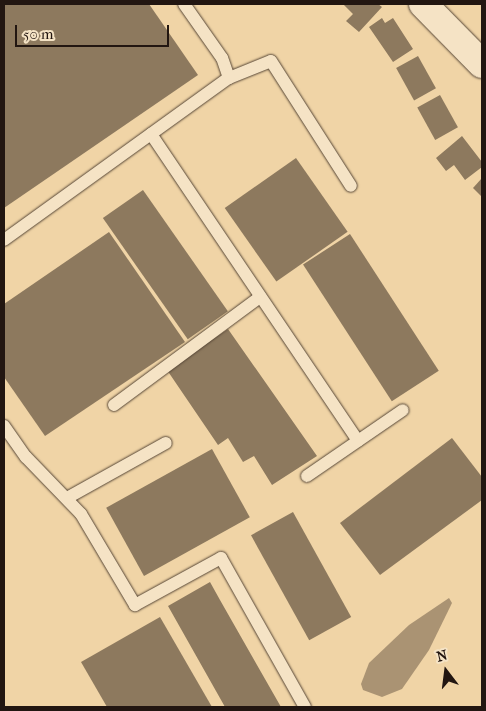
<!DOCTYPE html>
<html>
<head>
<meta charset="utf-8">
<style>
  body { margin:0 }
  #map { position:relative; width:486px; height:711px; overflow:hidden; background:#f0d4a6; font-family:"IM FELL French Canon",serif }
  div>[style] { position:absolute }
  .water>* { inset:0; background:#aa9373 }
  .building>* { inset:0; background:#8d795e; transform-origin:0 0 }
  .roads { filter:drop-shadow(0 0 1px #564636) drop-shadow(0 0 1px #564636) }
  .lane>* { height:12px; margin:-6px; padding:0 6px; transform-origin:6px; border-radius:6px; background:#f5e3c5 }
  .secondary>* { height:28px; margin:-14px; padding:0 14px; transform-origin:14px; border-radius:14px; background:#f5e3c5 }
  span { translate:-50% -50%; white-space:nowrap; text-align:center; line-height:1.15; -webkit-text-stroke:5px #f5e3c5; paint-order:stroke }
  .frame { position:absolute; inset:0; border:5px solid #221611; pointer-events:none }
  .north { position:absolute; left:421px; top:646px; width:50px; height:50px; -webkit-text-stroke:4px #f5e3c5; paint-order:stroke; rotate:345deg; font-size:14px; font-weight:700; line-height:20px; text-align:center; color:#221611 }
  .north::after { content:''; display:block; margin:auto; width:18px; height:22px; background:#221611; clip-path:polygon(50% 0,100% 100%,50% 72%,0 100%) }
  .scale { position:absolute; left:15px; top:25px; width:154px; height:22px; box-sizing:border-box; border:2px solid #221611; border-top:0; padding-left:6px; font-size:15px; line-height:18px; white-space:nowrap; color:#221611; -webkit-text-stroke:4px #f5e3c5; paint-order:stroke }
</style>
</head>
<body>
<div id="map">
  <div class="water">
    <div style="clip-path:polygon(449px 598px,452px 603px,429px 650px,402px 689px,382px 697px,363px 690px,361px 684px,369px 663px,409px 625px)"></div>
  </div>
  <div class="building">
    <div style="clip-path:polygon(4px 4px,149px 4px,198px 75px,4px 208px)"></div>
    <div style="clip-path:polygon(343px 4px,378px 4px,382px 7px,359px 32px,346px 21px,353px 14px)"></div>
    <div style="clip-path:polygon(382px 18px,385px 23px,393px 18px,413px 49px,393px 62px,369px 27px)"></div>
    <div style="left:418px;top:56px;width:37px;height:25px;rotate:61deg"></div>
    <div style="left:440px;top:95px;width:37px;height:26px;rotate:61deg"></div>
    <div style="clip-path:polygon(462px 136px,482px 162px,482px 167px,465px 180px,454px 165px,446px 171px,436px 158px)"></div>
    <div style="left:296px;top:158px;width:90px;height:87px;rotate:55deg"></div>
    <div style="clip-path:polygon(482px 178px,482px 197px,473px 188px)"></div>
    <div style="left:143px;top:190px;width:148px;height:49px;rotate:55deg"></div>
    <div style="clip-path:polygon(109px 232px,185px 342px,45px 436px,4px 377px,4px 304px)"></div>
    <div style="left:350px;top:234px;width:163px;height:56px;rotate:57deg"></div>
    <div style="clip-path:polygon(228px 329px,317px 456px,272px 485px,254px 456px,243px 462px,228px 438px,218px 445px,167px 370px)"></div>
    <div style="clip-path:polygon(452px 438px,482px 477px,482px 500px,380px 575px,340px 523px)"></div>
    <div style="left:212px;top:449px;width:78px;height:121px;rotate:61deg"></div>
    <div style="left:293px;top:512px;width:120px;height:48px;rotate:61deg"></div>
    <div style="clip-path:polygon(210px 582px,220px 600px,281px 707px,225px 707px,168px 606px)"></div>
    <div style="clip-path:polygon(160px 617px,212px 707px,107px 707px,81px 662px)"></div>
  </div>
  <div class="roads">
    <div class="lane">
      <div style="left:229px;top:78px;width:45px;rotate:-22deg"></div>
      <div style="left:271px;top:61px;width:148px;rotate:57.4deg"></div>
      <div style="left:151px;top:134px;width:370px;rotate:56deg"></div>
      <div style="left:4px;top:240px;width:277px;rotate:-35.8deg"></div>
      <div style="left:229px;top:78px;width:21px;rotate:-109deg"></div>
      <div style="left:222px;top:58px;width:66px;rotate:-125.1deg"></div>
      <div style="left:114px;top:405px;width:182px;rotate:-36.5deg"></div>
      <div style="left:4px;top:426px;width:38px;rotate:55deg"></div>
      <div style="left:26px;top:457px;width:79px;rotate:46deg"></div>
      <div style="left:81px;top:514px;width:106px;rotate:59.3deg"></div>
      <div style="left:135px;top:605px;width:98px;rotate:-28.7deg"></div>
      <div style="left:221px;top:558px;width:171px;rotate:60.6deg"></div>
      <div style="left:307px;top:476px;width:116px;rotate:-34.5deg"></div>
      <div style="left:67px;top:498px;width:113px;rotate:-29.1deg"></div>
    </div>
    <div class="secondary">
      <div style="left:423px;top:4px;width:84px;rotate:45.5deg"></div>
    </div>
  </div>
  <div class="frame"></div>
  <div class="north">N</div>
  <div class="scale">50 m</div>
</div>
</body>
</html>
